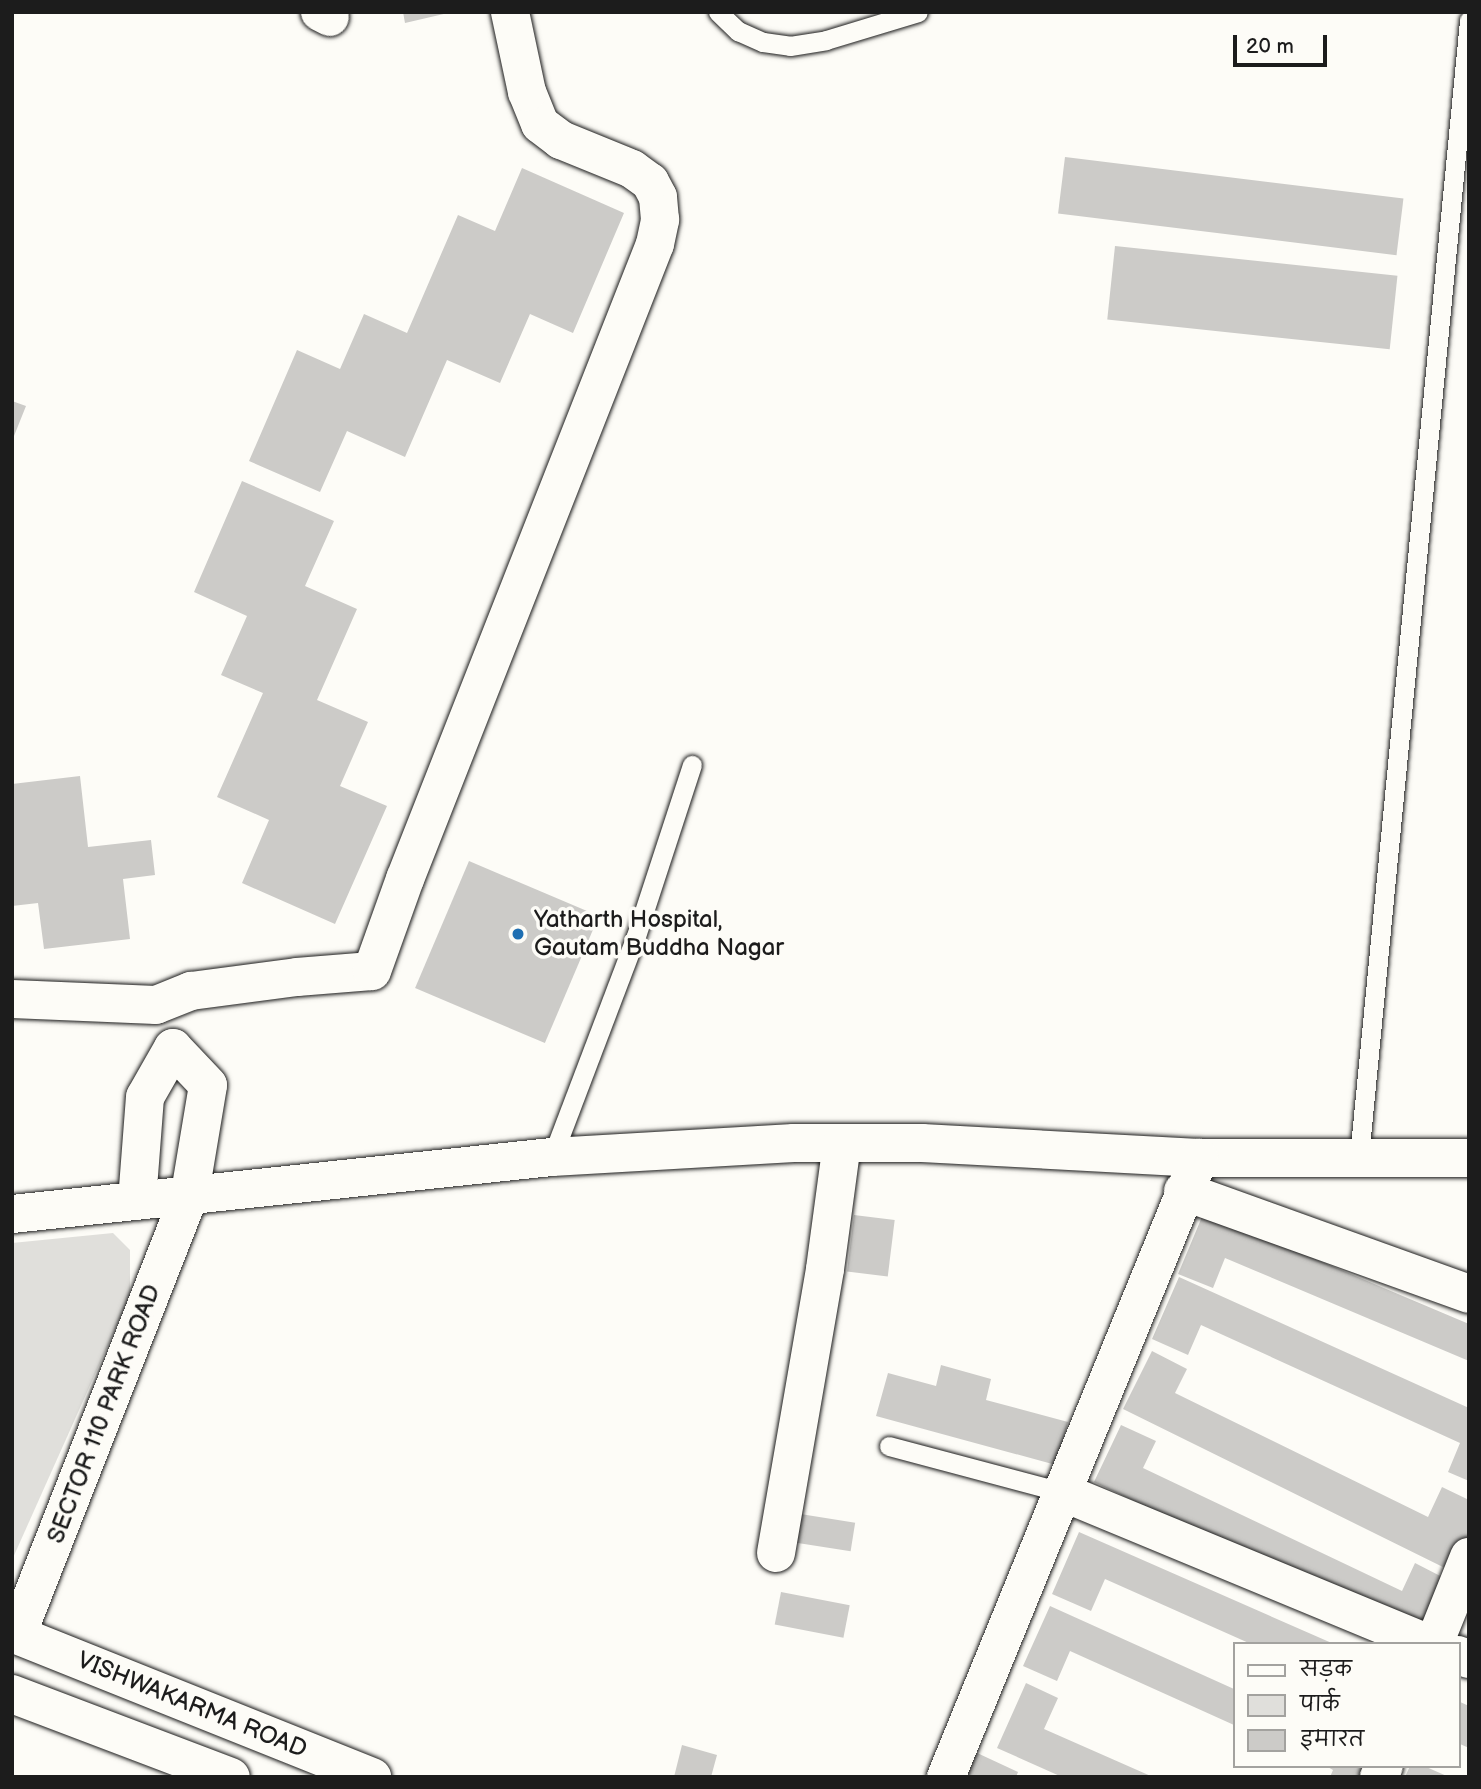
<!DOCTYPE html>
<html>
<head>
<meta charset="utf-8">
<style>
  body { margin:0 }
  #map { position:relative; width:1481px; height:1789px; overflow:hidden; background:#fdfcf7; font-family:"Balsamiq Sans","Playpen Sans Deva",sans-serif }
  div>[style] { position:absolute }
  .green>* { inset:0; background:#e0dfdb }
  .building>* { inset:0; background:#cccbc8; transform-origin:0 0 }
  .roads { filter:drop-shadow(0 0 2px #1c1c1c) drop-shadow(0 0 2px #1c1c1c) }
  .service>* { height:19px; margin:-9.5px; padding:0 9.5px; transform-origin:9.5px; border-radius:9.5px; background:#fdfcf7 }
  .minor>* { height:38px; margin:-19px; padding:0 19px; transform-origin:19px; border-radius:19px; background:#fdfcf7 }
  .secondary>* { height:38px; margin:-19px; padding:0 19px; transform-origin:19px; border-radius:19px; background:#fdfcf7 }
  .dots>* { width:19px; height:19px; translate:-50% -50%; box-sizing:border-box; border:4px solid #fdfcf7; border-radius:50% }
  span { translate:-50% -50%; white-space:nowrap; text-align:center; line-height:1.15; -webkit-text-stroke:7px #fdfcf7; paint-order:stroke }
  .poi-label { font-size:24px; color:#1c1c1c }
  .left { translate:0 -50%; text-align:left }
  .street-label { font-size:24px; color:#1c1c1c }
  .frame { position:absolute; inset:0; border:14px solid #1c1c1c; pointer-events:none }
  .legend { position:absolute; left:1233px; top:1642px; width:228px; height:126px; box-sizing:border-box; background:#fdfcf7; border:2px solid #a3a29f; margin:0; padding:9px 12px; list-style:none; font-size:21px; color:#1c1c1c }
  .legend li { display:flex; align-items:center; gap:14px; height:35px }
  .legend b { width:35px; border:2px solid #a3a29f }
  .scale { position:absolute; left:1233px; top:35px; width:94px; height:32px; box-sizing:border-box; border:4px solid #1c1c1c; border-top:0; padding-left:9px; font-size:21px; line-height:24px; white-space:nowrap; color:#1c1c1c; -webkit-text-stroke:5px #fdfcf7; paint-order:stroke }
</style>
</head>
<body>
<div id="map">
  <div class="green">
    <div style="clip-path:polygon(113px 1233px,130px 1250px,130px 1296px,12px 1560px,12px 1243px)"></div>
  </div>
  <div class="building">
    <div style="clip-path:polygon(403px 12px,448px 12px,448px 13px,405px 23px)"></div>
    <div style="left:1065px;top:157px;width:341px;height:57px;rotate:7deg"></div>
    <div style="clip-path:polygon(522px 168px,624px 213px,573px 333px,530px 314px,500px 383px,447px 360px,405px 457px,347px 431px,320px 492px,249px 461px,297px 350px,340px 369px,364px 314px,407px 333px,458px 215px,495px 231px)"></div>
    <div style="left:1115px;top:246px;width:284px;height:74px;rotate:6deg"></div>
    <div style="clip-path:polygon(12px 401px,26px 406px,12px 441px)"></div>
    <div style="clip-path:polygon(242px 481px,334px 521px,305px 586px,357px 609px,317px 700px,368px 722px,340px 786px,387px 806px,335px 924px,242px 883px,269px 820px,217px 797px,263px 693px,221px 675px,247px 616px,194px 592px)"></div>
    <div style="clip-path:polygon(80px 776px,88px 847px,151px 840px,155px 875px,123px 879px,130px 939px,44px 949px,38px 903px,12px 906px,12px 784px)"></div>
    <div style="left:469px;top:861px;width:141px;height:138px;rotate:23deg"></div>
    <div style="clip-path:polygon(1204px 1212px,1469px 1324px,1469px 1361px,1225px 1258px,1213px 1288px,1178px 1274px)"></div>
    <div style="left:854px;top:1215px;width:41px;height:57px;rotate:7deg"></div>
    <div style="clip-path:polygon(1179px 1277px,1469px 1408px,1469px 1481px,1448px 1472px,1460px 1443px,1201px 1325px,1188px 1355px,1152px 1339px)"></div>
    <div style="clip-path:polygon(1152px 1351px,1187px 1369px,1175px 1393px,1428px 1517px,1442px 1487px,1469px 1500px,1469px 1533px,1451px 1571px,1123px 1409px)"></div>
    <div style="clip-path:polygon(941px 1365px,991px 1379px,986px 1400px,1068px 1422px,1056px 1465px,876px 1416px,888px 1373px,936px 1386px)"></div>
    <div style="clip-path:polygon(1121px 1425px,1156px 1441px,1143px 1468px,1402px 1591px,1415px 1563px,1450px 1581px,1424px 1638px,1094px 1482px)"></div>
    <div style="left:788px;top:1512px;width:68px;height:29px;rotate:9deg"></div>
    <div style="clip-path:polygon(1079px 1532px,1334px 1644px,1251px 1644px,1105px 1579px,1091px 1611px,1052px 1594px)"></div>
    <div style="left:781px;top:1592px;width:70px;height:33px;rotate:11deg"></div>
    <div style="clip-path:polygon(1050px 1606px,1234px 1689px,1234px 1725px,1070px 1651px,1057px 1681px,1023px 1666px)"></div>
    <div style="clip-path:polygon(1026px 1683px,1058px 1698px,1044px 1729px,1153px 1777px,1062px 1777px,997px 1748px)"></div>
    <div style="clip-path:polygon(1458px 1701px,1469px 1706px,1469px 1748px,1460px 1744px,1458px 1748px)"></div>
    <div style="clip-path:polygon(682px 1745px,717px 1755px,711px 1777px,674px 1777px)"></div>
    <div style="clip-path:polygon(975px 1752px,1018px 1772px,1016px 1777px,964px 1777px)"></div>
    <div style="clip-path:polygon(1326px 1766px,1370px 1766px,1366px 1777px,1330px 1777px,1333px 1770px)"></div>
    <div style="clip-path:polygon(1410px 1766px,1424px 1766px,1449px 1777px,1405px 1777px)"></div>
  </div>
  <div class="roads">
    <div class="service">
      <div style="left:718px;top:12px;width:28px;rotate:44deg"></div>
      <div style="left:738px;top:31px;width:27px;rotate:24deg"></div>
      <div style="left:763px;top:42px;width:27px;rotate:8deg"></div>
      <div style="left:790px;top:46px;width:36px;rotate:-9deg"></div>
      <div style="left:826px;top:40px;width:96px;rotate:-16.9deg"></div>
      <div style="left:552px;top:1157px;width:236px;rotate:-69.2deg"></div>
      <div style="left:636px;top:936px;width:180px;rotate:-71.9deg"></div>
      <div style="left:1359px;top:1157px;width:1142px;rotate:-84.47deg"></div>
      <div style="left:889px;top:1446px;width:179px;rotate:14.9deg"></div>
    </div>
    <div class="minor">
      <div style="left:320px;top:12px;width:11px;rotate:27deg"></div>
      <div style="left:12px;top:999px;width:144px;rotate:2.4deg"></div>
      <div style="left:156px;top:1005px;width:38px;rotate:-22deg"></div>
      <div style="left:191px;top:991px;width:107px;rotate:-7.5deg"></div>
      <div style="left:297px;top:977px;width:75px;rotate:-4.6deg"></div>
      <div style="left:372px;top:971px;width:98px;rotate:-70.3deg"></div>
      <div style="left:405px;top:879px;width:682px;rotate:-68.51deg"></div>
      <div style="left:655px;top:244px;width:25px;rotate:-78deg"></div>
      <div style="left:660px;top:220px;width:23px;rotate:-95deg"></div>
      <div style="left:658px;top:197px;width:17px;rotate:-118deg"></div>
      <div style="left:650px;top:182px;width:22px;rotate:-144deg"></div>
      <div style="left:632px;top:169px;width:77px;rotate:-157.8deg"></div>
      <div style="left:561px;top:140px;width:26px;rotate:-143deg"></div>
      <div style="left:540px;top:124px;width:35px;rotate:-112deg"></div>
      <div style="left:527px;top:92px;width:82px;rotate:-102deg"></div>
      <div style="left:1183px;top:1191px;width:304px;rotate:19.8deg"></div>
      <div style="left:12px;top:1214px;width:543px;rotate:-6.03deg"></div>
      <div style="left:552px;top:1157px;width:242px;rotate:-3.3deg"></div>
      <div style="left:794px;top:1143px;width:128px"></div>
      <div style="left:922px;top:1143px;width:277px;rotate:3.1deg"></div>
      <div style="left:1199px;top:1158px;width:270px"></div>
      <div style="left:1062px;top:1492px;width:397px;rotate:22.5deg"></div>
      <div style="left:776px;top:1553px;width:288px;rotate:-80.2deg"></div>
      <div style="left:825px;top:1269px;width:127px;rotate:-82.3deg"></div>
      <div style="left:17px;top:1635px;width:475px;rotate:-68.6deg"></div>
      <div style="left:190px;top:1193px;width:109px;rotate:-80.5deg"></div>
      <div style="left:208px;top:1085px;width:51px;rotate:-133.4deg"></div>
      <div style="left:173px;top:1048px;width:56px;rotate:119.7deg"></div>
      <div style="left:145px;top:1097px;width:103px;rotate:94.4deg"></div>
      <div style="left:1434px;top:1644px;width:94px;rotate:-68.1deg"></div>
      <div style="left:1458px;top:1655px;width:12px;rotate:20deg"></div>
      <div style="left:946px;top:1777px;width:669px;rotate:-67.77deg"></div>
      <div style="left:1379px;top:1777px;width:12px;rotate:-66deg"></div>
    </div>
    <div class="secondary">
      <div style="left:12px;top:1633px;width:388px;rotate:21.8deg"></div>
      <div style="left:12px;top:1694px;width:234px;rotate:20.8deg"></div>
    </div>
  </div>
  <div class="dots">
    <div style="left:518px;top:934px;background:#1f6fb2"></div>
  </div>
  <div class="poi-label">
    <span class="left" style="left:534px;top:934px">Yatharth Hospital,<br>Gautam Buddha Nagar</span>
  </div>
  <div class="street-label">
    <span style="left:104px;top:1414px;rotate:-69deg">SECTOR 110 PARK ROAD</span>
    <span style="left:192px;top:1705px;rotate:22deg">VISHWAKARMA ROAD</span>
  </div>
  <div class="frame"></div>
  <ul class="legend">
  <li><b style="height:9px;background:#fdfcf7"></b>सड़क</li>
  <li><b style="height:19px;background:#e0dfdb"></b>पार्क</li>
  <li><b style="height:19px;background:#cccbc8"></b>इमारत</li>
  </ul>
  <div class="scale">20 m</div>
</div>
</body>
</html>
